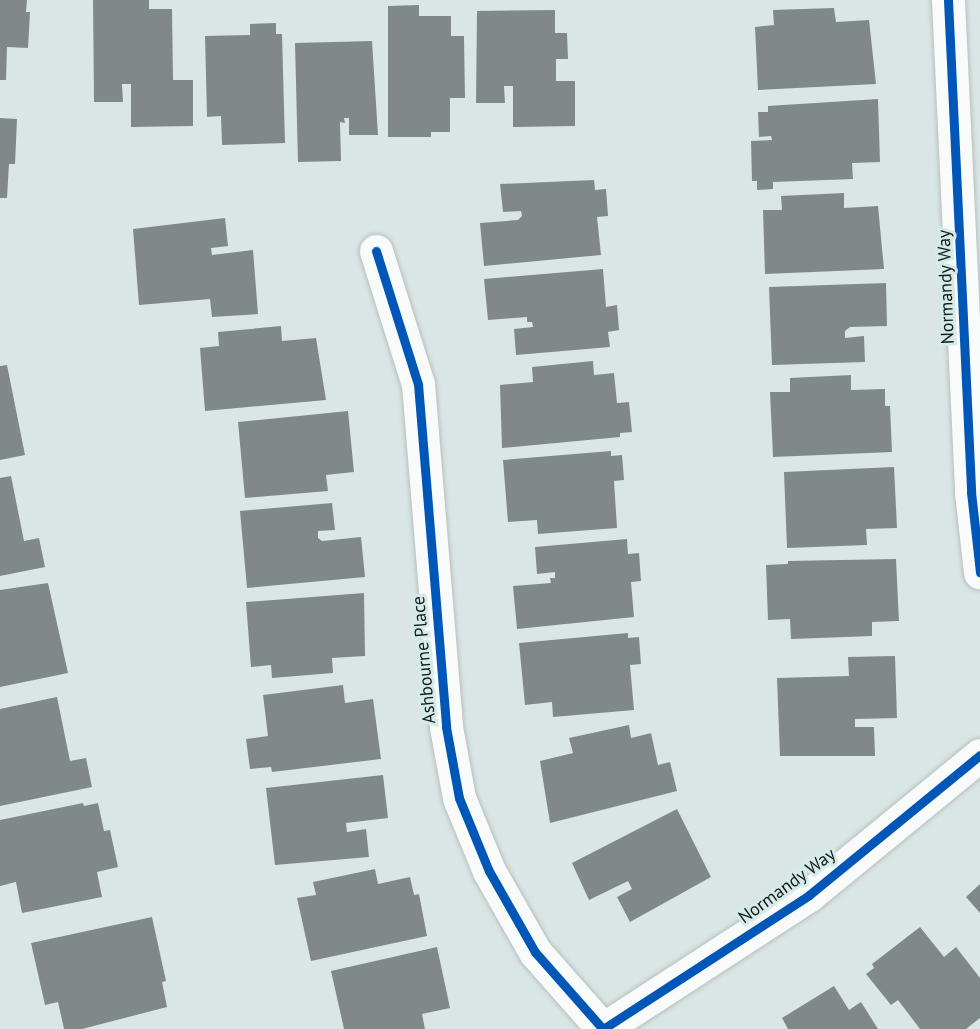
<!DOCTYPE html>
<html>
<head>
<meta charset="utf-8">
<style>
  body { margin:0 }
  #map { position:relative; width:980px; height:1029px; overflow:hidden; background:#dae6e5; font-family:"PT Sans",sans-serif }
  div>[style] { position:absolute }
  .building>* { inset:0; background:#808988 }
  .roads { filter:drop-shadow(0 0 2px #b6c0be) drop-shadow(0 0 2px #b6c0be) }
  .minor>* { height:33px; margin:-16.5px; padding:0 16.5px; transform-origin:16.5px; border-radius:16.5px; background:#f9fbfb }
  .cycleway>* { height:9px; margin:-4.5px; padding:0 4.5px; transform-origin:4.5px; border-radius:4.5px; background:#0057b8 }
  span { translate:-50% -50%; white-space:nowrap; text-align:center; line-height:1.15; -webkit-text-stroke:6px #d5ebe9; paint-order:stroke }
  .street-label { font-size:18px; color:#131b1b }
</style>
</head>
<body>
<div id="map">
  <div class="building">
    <div style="clip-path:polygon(0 0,27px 0,26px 12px,30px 12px,28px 48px,7px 47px,6px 80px,0 80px)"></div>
    <div style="clip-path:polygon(93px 0,149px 0,149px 9px,172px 9px,173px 80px,193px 80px,193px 126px,131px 127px,131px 84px,122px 84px,123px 102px,94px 102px)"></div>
    <div style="clip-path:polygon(419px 5px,419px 16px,451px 16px,451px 36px,464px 36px,465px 98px,450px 98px,450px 132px,431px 132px,431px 137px,388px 137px,388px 6px)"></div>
    <div style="clip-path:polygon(834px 8px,836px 22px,869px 20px,876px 84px,758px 90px,755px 27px,774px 25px,773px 10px)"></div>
    <div style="clip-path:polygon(555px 10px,555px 33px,567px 33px,568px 59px,556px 59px,556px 81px,575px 81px,575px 126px,513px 127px,513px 86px,504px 86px,505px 103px,476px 103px,477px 11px)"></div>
    <div style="clip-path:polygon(276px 23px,276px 34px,282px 34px,285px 143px,222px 145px,221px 116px,207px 117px,205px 36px,250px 35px,250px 24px)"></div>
    <div style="clip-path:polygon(372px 41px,378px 135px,349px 135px,349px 118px,344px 118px,345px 123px,340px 122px,341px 161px,298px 162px,295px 43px)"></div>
    <div style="clip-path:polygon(878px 99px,880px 162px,852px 163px,853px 179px,773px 182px,773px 189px,757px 190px,757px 181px,752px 181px,751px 141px,772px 140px,771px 136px,759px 137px,758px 112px,768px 112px,768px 106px)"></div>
    <div style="clip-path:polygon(0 118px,17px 119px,15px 164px,9px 164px,7px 198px,0 198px)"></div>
    <div style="clip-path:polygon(594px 180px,595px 190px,606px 189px,608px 216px,597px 217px,601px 255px,484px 266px,480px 223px,518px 220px,522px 216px,521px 211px,503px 212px,500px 184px)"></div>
    <div style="clip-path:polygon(844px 193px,844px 208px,878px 206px,884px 269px,765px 274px,763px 210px,782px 210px,781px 196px)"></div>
    <div style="clip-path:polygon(225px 218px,228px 246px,211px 248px,212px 255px,253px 250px,258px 314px,212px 317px,210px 299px,139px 305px,133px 229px)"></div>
    <div style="clip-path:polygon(603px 269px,606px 307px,617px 305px,619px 330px,608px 332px,610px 347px,516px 355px,514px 329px,533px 327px,532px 322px,527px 322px,527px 317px,488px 320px,484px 279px)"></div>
    <div style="clip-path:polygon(886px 283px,887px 326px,850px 327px,845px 331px,845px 338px,864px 336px,865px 362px,772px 365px,769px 287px)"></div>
    <div style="clip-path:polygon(281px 326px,282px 341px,316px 338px,326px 400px,205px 411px,200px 348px,219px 346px,218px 332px)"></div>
    <div style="clip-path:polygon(593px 361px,594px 375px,614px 373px,617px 403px,629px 402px,632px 432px,620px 433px,620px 437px,502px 448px,500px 385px,533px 382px,532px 367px)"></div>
    <div style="clip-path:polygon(7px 365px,25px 455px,0 460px,0 366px)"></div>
    <div style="clip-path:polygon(851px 375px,851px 390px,885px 389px,885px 406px,890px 406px,892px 452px,773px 457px,770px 392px,790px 392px,790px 378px)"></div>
    <div style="clip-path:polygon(348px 411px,354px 472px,326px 475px,328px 491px,245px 498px,238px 422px)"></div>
    <div style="clip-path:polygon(611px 451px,611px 456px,622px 455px,624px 480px,614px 481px,617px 528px,538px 534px,537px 520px,508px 522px,503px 460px)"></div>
    <div style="clip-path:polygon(894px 467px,897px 528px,866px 529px,867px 545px,787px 548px,784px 472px)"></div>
    <div style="clip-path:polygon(11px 476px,24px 541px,39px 538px,45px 567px,0 576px,0 478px)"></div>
    <div style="clip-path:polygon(332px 503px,335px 530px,318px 531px,318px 538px,322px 541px,361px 537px,365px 577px,247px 588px,240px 511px)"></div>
    <div style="clip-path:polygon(627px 539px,628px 554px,639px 553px,641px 581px,631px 582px,634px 617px,517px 629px,513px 586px,551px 583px,550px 578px,555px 578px,555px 572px,537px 574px,535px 547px)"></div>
    <div style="clip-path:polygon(896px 559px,899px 621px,872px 622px,872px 636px,791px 639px,790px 619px,768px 620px,766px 565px,788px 564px,788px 561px)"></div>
    <div style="clip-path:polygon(48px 583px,68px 673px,0 687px,0 590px)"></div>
    <div style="clip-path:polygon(364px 593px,365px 656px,332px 658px,333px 673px,272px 678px,271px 665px,251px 667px,246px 602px)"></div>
    <div style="clip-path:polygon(628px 633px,628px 638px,639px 637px,641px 664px,630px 665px,634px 710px,553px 717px,552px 702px,525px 705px,519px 643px)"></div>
    <div style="clip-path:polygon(895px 656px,897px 718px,855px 719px,855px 727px,874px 727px,875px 756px,780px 756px,777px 678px,849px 676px,848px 657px)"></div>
    <div style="clip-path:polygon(343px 685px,345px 703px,373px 699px,381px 759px,272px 772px,271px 767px,250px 769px,246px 739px,268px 736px,263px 695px)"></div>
    <div style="clip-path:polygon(57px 697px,70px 761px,86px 758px,92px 787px,0 806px,0 709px)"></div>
    <div style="clip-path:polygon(629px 725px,631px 738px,651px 733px,658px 765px,670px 762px,677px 791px,550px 823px,540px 761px,573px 753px,569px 738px)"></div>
    <div style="clip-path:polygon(383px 775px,388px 818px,346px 823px,347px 832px,366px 829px,369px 857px,275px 865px,266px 788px)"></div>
    <div style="clip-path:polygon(83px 803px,84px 806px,98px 803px,104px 831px,110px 830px,118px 867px,97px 872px,102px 897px,22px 913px,16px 882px,0 886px,0 820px)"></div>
    <div style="clip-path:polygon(677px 809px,711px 877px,630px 922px,617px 897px,632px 889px,628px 881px,589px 900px,572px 863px)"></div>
    <div style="clip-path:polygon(375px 869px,378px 884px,410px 877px,414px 895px,419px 894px,427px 936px,311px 961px,297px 898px,316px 895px,313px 882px)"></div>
    <div style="clip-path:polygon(980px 878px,980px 913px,966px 897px,980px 884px)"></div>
    <div style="clip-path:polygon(152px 917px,166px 981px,162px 982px,167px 1007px,82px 1029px,64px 1029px,58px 1002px,45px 1005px,31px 943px)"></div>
    <div style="clip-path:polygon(920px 927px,944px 957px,956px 947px,980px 978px,980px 1018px,966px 1029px,920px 1029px,898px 1000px,891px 1005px,866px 974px,874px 968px,872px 964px)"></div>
    <div style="clip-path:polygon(437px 947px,450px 1008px,422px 1014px,425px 1029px,344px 1029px,331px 971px)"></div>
    <div style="clip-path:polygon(834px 986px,849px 1010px,861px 1002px,878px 1029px,788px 1029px,782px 1018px)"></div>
  </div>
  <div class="roads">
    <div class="minor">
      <div style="left:948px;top:0;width:493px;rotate:87.3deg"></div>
      <div style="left:971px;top:492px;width:81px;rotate:83.6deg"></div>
      <div style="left:376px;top:251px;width:139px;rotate:72.5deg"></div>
      <div style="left:418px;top:384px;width:344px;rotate:85.3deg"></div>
      <div style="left:446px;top:727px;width:72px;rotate:79.6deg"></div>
      <div style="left:459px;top:798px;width:79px;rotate:67.7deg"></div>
      <div style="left:489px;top:871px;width:93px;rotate:60.4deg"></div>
      <div style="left:535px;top:952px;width:103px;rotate:48.6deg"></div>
      <div style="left:603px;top:1029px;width:246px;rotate:-33deg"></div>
      <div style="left:809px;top:895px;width:221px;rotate:-39.3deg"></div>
    </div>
  </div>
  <div class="cycleway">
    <div style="left:948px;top:0;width:493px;rotate:87.3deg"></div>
    <div style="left:971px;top:492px;width:81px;rotate:83.6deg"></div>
    <div style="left:376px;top:251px;width:139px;rotate:72.5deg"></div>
    <div style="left:418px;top:384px;width:344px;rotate:85.3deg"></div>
    <div style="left:446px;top:727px;width:72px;rotate:79.6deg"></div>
    <div style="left:459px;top:798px;width:79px;rotate:67.7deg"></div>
    <div style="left:489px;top:871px;width:93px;rotate:60.4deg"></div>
    <div style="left:535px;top:952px;width:103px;rotate:48.6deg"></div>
    <div style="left:603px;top:1029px;width:246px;rotate:-33deg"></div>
    <div style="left:809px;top:895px;width:221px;rotate:-39.3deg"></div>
  </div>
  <div class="street-label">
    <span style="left:946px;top:287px;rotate:-92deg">Normandy Way</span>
    <span style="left:424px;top:660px;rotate:-95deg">Ashbourne Place</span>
    <span style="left:787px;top:886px;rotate:-36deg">Normandy Way</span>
  </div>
</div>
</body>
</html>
